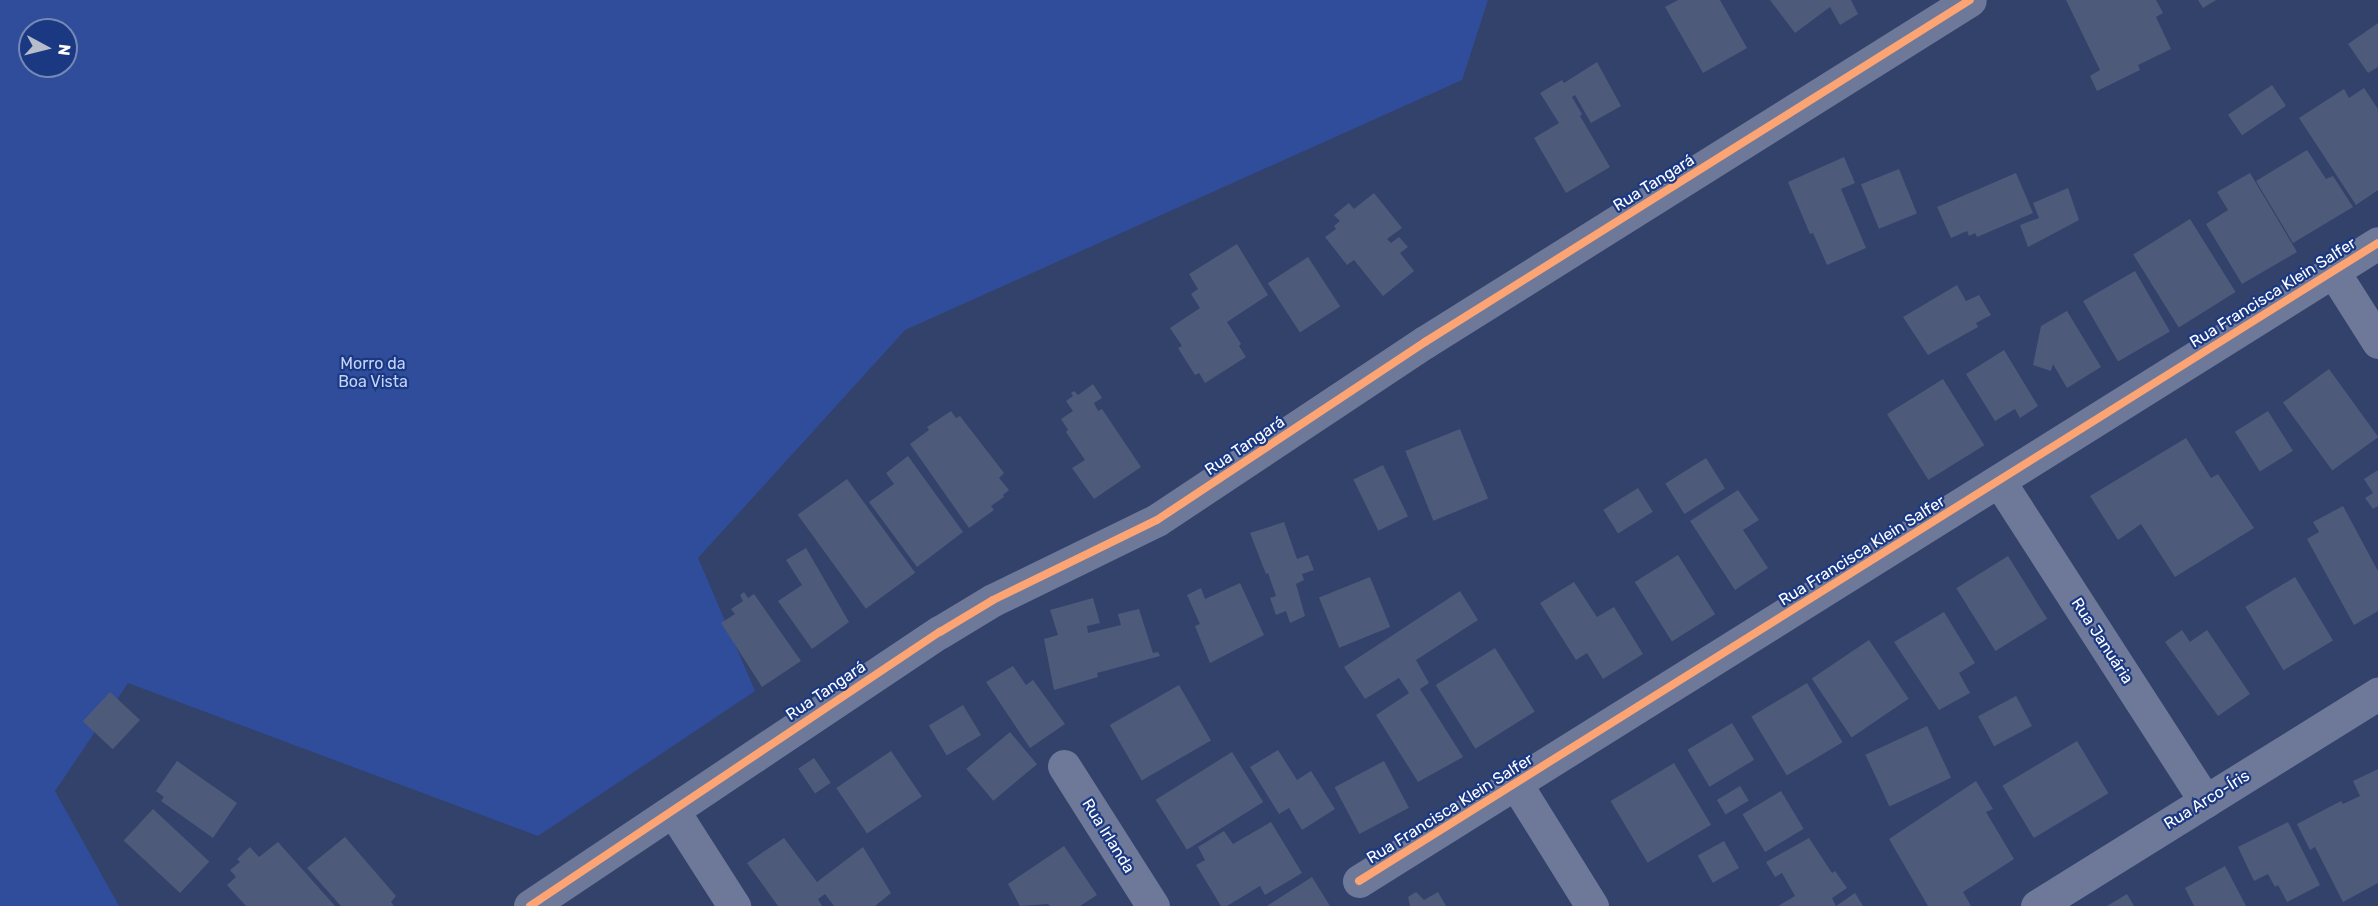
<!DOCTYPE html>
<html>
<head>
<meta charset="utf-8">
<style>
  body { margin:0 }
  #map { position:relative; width:2378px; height:906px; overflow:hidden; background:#33426b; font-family:Rubik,sans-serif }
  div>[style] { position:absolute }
  .green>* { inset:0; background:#2f4d9b }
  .building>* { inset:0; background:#4d5a7a; transform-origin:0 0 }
  .minor>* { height:33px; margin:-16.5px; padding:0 16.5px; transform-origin:16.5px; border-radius:16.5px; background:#6e7999 }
  .cycleway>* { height:8px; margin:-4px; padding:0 4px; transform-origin:4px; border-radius:4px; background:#fda474 }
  span { translate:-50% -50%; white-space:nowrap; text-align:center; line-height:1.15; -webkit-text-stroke:4.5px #1b3883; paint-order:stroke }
  .street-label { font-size:16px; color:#fff }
  .park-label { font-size:16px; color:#c5d4f8 }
  .north { position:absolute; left:18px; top:18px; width:60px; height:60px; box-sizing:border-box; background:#1b3883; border:2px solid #7688b5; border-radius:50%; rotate:97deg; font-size:16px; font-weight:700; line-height:24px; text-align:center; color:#fff }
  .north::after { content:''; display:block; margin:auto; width:21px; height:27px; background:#b8bdcb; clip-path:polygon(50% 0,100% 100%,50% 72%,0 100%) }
</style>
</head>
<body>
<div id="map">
  <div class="green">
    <div style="clip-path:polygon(evenodd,0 0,1488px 0,1462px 80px,905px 330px,698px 558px,755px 691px,538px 836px,128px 683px,55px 791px,119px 906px,0 906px,0 0,30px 30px,66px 30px,66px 66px,30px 66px,30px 30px)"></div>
  </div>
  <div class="building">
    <div style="clip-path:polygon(1678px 0,1720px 0,1747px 48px,1703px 73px,1665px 7px)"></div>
    <div style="clip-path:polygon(1770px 0,1851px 0,1858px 14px,1840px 25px,1830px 7px,1795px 33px)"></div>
    <div style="clip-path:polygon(2066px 0,2156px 0,2163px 13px,2156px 17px,2171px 49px,2138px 65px,2140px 70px,2097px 91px,2090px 76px,2100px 70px)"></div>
    <div style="clip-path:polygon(2198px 0,2216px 0,2203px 8px)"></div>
    <div style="clip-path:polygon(2378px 23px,2378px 67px,2368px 73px,2348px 44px)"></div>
    <div style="clip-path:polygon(1597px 62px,1621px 106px,1591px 123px,1575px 95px,1572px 97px,1582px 114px,1580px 116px,1610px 167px,1566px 193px,1534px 138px,1559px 123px,1540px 93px,1562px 80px,1564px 83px)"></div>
    <div style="left:2272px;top:85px;width:25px;height:53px;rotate:56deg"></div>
    <div style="clip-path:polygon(2364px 88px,2378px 109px,2378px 190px,2356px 205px,2299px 118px,2344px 89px,2349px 98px)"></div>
    <div style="clip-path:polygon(2307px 150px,2326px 179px,2333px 176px,2353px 207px,2293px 243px,2256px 181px)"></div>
    <div style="clip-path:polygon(1844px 157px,1855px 183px,1841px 189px,1866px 248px,1827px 265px,1813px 233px,1810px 234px,1788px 182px)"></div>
    <div style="left:1899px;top:169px;width:48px;height:41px;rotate:68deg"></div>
    <div style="clip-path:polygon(2016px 173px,2033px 213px,1977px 237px,1975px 233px,1969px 236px,1967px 231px,1951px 238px,1937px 207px)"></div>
    <div style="clip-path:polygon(2250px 173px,2297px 252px,2242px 284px,2206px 224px,2228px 210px,2217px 192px)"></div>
    <div style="clip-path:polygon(2068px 188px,2079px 220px,2028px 247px,2020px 225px,2039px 218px,2033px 203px)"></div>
    <div style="clip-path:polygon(1374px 193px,1402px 228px,1387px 239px,1391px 243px,1399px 237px,1408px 247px,1400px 253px,1414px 271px,1383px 296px,1354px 260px,1347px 265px,1325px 237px,1336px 229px,1334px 226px,1340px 221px,1334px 215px,1349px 203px,1354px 209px)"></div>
    <div style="left:2190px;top:219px;width:86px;height:67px;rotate:58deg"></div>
    <div style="clip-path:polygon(1237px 244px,1268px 295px,1227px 322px,1241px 344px,1239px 346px,1246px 357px,1205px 383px,1199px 373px,1195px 375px,1178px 348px,1182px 346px,1170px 328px,1200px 308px,1191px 294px,1198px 289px,1189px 274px)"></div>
    <div style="left:1308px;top:257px;width:59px;height:48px;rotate:57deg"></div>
    <div style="left:2135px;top:271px;width:70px;height:60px;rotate:60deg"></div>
    <div style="clip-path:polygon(1957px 285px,1966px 301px,1979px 295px,1991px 315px,1976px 323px,1978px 327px,1928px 355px,1903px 317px)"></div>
    <div style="clip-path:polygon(2067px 311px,2101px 367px,2067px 388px,2053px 364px,2051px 371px,2033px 365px,2041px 326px)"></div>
    <div style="clip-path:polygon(2004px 350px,2038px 406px,2020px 418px,2015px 409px,1995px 421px,1966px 374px)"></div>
    <div style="left:2329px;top:369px;width:84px;height:57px;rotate:54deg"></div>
    <div style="left:1943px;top:379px;width:78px;height:66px;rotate:58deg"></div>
    <div style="clip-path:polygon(1093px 384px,1102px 398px,1094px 403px,1098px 411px,1102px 409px,1141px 467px,1094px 499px,1072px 468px,1085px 460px,1066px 432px,1068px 430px,1061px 419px,1073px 411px,1066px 401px,1073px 396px,1071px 393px,1074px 391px,1078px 395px)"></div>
    <div style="clip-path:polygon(951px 411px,956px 418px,960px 416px,1004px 473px,999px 478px,1009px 490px,1003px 495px,1004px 497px,991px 506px,994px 510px,969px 528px,910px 444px,929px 430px,927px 427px)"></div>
    <div style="left:2268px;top:411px;width:47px;height:39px;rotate:58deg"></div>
    <div style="left:1460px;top:429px;width:75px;height:59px;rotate:68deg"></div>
    <div style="clip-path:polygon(2186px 438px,2211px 478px,2218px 474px,2254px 528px,2175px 577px,2141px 524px,2118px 540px,2090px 496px)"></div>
    <div style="clip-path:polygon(908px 456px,963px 532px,917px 567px,869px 502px,894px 484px,886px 473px)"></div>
    <div style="left:1706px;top:458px;width:36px;height:48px;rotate:58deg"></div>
    <div style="left:1383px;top:465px;width:57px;height:33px;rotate:64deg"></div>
    <div style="clip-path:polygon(2378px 470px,2378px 506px,2373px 509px,2365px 498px,2373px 493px,2364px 479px)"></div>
    <div style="left:847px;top:479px;width:116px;height:61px;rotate:54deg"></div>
    <div style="left:1638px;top:488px;width:28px;height:41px;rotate:58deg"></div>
    <div style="clip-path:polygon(1738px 490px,1759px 520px,1743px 530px,1768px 568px,1735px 590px,1690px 521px)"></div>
    <div style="clip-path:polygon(2343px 506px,2378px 571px,2378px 611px,2354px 625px,2307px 539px,2319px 532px,2313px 522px)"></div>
    <div style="clip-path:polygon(1284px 522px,1297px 559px,1308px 555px,1314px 570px,1302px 574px,1304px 580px,1296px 584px,1305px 616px,1290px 623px,1286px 611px,1276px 615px,1270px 598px,1276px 596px,1268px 573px,1266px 574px,1250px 533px)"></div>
    <div style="clip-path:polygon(806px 548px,849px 622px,812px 649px,778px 601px,802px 585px,786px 560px)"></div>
    <div style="left:1678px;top:555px;width:70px;height:51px;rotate:58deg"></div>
    <div style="left:2008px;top:556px;width:74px;height:61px;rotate:58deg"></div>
    <div style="left:1370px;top:577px;width:54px;height:55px;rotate:68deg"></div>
    <div style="left:2295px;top:577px;width:74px;height:58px;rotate:59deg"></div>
    <div style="clip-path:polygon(1574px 582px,1597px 617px,1614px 607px,1643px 654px,1603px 679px,1587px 653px,1576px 660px,1540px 603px)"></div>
    <div style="clip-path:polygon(1240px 583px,1264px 635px,1210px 663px,1195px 626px,1200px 624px,1187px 595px,1201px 588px,1205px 599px)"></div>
    <div style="clip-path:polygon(1460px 591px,1478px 620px,1416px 660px,1429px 683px,1420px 689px,1463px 757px,1418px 782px,1376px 715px,1409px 693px,1399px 678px,1365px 699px,1344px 667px)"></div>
    <div style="clip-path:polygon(744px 592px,748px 598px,754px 594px,801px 661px,762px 687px,721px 623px,735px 614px,731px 609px,743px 601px,740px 595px)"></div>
    <div style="clip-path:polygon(1093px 598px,1100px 623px,1087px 626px,1088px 633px,1121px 625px,1118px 614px,1139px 609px,1153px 653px,1158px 652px,1160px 656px,1097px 673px,1098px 677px,1054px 690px,1044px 639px,1058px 635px,1050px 610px)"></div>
    <div style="clip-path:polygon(1944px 612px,1975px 663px,1959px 673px,1970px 693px,1939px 710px,1894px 642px)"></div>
    <div style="clip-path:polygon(2182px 630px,2190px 642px,2207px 630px,2250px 694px,2218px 716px,2165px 642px)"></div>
    <div style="left:1869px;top:640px;width:71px;height:69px;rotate:56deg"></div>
    <div style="left:1495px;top:648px;width:75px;height:70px;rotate:58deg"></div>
    <div style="clip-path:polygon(1013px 666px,1026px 685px,1033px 680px,1065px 724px,1030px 748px,986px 682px)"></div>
    <div style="left:1807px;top:683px;width:69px;height:65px;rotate:59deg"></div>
    <div style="left:1179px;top:685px;width:64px;height:80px;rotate:60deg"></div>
    <div style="left:110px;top:692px;width:41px;height:40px;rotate:43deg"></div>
    <div style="left:2016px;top:696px;width:34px;height:43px;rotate:62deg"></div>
    <div style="left:963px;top:705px;width:35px;height:40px;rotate:59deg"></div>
    <div style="left:1732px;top:723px;width:43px;height:52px;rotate:59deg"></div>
    <div style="left:1927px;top:726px;width:57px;height:68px;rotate:65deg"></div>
    <div style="left:1010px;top:732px;width:42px;height:57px;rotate:50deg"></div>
    <div style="left:2077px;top:741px;width:61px;height:87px;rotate:59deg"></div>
    <div style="clip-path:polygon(1278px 750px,1297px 780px,1311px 771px,1335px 809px,1302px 830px,1289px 808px,1279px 814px,1250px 767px)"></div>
    <div style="left:891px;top:751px;width:55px;height:66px;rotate:56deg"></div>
    <div style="left:1232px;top:752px;width:59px;height:90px;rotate:58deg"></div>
    <div style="left:814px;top:758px;width:30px;height:19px;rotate:56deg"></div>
    <div style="clip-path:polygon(177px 761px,237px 803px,213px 838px,161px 801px,164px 797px,156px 791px)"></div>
    <div style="left:1384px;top:761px;width:53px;height:56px;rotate:62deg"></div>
    <div style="left:1674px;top:763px;width:72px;height:74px;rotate:59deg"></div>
    <div style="clip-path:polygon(2378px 769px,2378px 883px,2343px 902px,2315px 847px,2310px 850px,2297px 824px,2341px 801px,2343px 804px,2360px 796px,2353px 781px)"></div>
    <div style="clip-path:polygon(1976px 781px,1993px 809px,1986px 812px,2014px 859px,1963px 892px,1971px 906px,1928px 906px,1889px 839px)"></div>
    <div style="left:1740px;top:786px;width:17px;height:27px;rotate:59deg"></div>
    <div style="left:1781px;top:791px;width:44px;height:45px;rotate:59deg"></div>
    <div style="left:153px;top:809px;width:77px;height:43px;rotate:43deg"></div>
    <div style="clip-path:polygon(1271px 822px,1302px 873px,1265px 895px,1260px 886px,1227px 906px,1221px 906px,1196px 865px,1205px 860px,1198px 847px,1224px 831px,1233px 844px)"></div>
    <div style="clip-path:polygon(2288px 822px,2320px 885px,2287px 902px,2278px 885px,2275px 887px,2268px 874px,2254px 881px,2238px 847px)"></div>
    <div style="clip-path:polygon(345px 837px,396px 896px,391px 902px,394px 906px,341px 906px,307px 868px)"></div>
    <div style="clip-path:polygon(784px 838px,817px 882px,863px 847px,891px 893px,875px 906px,834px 906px,825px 894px,818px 899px,822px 906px,778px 906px,747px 863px)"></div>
    <div style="clip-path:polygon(1809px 838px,1832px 873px,1835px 871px,1847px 888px,1832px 898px,1836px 906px,1855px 893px,1863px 906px,1778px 906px,1795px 896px,1782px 873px,1775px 877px,1766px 862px)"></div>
    <div style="left:1724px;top:841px;width:31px;height:30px;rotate:61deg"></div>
    <div style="clip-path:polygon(278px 842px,335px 906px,246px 906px,227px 885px,236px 877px,230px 870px,240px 862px,237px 859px,250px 847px,259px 857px)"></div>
    <div style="clip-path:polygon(1064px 846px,1097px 895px,1080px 906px,1050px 906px,1048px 904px,1020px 906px,1008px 884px)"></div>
    <div style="clip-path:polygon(2225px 866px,2246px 906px,2194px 906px,2185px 888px)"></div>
    <div style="clip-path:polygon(1312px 877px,1330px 906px,1267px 906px)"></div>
    <div style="clip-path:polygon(1416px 892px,1424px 900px,1438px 892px,1446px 906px,1410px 906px,1408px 897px)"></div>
    <div style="clip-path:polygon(2127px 894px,2134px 906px,2107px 906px)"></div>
  </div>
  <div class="minor">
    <div style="left:2333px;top:271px;width:84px;rotate:57.6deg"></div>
    <div style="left:1999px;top:481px;width:381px;rotate:57.2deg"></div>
    <div style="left:1064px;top:766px;width:166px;rotate:57.6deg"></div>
    <div style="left:1516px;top:784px;width:144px;rotate:58.1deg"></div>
    <div style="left:674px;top:812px;width:112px;rotate:57.4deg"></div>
    <div style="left:1359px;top:881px;width:1202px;rotate:-32.05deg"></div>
    <div style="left:530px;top:906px;width:493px;rotate:-33.8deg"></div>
    <div style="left:940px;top:632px;width:62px;rotate:-31.1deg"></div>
    <div style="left:993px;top:600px;width:182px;rotate:-26deg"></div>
    <div style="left:1157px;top:520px;width:322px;rotate:-33.6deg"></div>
    <div style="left:1425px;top:342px;width:643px;rotate:-32.11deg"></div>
    <div style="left:2037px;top:906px;width:402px;rotate:-31.9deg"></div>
  </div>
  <div class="cycleway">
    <div style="left:1359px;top:881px;width:1202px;rotate:-32.05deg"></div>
    <div style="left:530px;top:906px;width:493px;rotate:-33.8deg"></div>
    <div style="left:940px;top:632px;width:62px;rotate:-31.1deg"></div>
    <div style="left:993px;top:600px;width:182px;rotate:-26deg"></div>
    <div style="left:1157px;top:520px;width:322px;rotate:-33.6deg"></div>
    <div style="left:1425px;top:342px;width:643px;rotate:-32.11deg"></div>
  </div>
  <div class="street-label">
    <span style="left:1654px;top:183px;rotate:-32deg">Rua Tangará</span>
    <span style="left:2273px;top:293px;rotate:-32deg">Rua Francisca Klein Salfer</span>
    <span style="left:1245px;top:446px;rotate:-34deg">Rua Tangará</span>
    <span style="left:1862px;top:551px;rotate:-32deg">Rua Francisca Klein Salfer</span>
    <span style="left:2102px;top:641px;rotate:57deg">Rua Januária</span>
    <span style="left:826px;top:691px;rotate:-34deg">Rua Tangará</span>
    <span style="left:2207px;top:800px;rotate:-32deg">Rua Arco-Íris</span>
    <span style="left:1450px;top:809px;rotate:-32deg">Rua Francisca Klein Salfer</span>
    <span style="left:1108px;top:836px;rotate:58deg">Rua Irlanda</span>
  </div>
  <div class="park-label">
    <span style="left:373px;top:373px">Morro da<br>Boa Vista</span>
  </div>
  <div class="north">N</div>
</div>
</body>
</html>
